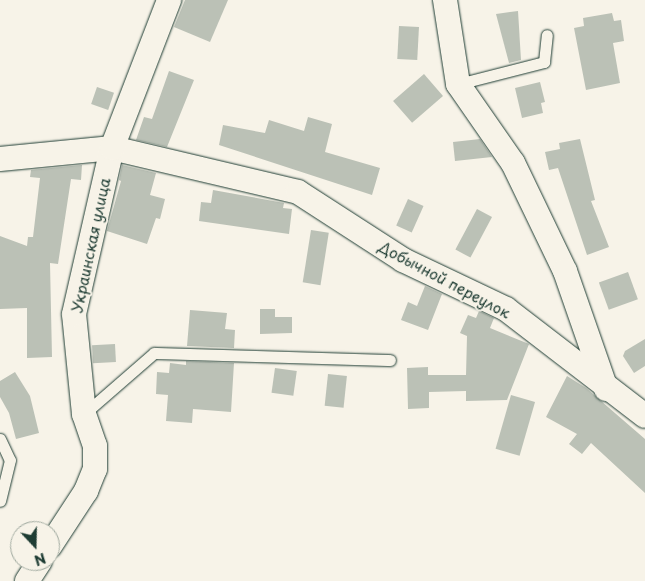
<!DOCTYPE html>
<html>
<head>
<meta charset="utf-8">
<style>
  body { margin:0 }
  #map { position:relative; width:645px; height:581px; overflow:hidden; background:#f7f3e8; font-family:"Playpen Sans",sans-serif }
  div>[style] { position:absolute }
  .building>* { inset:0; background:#bbc1b6; transform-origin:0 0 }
  .roads { filter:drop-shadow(0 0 1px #1f3d34) drop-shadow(0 0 1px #1f3d34) }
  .lane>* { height:11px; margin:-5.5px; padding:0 5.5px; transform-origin:5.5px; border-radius:5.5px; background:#f7f3e8 }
  .street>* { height:24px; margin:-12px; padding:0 12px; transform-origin:12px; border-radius:12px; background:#f7f3e8 }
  span { translate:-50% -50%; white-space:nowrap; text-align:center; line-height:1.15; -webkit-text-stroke:4px #f7f3e8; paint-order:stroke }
  .street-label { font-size:15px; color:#1f3d34 }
  .north { position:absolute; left:10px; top:521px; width:50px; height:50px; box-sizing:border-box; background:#f7f3e8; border:1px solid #a1aaa0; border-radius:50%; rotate:159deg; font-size:14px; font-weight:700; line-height:20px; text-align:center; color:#1f3d34 }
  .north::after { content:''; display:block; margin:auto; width:18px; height:22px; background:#1f3d34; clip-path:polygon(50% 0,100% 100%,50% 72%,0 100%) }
</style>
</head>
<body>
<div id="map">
  <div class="building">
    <div style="clip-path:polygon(185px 0,228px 0,210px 42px,174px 27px)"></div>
    <div style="clip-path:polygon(518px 11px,521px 60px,509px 63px,496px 14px)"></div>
    <div style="clip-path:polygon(612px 13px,614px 21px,621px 20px,624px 41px,613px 43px,620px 83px,586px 90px,574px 28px,584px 26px,583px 18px)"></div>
    <div style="left:399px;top:26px;width:20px;height:33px;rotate:3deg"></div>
    <div style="clip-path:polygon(169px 71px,194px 80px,167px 147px,136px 140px,144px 117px,152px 119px)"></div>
    <div style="left:424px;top:74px;width:29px;height:41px;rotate:49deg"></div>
    <div style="clip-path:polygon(540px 82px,545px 102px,541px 103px,543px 113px,522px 118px,515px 88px)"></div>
    <div style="left:97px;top:87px;width:18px;height:18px;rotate:19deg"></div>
    <div style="clip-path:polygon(308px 117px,332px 124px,325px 152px,380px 168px,372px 195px,219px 145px,223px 125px,265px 133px,269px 120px,304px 131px)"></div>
    <div style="clip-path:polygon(480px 139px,492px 157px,455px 161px,453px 142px)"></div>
    <div style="clip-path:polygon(580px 139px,595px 200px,591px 201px,609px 247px,587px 255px,558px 168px,549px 170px,545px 152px,560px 149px,559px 143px)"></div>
    <div style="clip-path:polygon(82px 165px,81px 180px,71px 179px,58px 264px,50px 263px,52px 357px,27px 358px,27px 308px,0 309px,0 236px,27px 246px,28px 237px,33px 237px,40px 178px,30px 177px,31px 170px)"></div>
    <div style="clip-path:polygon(122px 165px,156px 173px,150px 195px,165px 199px,160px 219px,156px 218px,147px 244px,107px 231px,121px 181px,119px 180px)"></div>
    <div style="clip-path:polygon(213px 190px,284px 203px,283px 208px,292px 209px,289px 234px,199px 221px,201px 202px,211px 203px)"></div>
    <div style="left:408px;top:199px;width:17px;height:29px;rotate:24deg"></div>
    <div style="left:477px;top:209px;width:17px;height:46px;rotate:28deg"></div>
    <div style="left:311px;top:230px;width:18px;height:53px;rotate:9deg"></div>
    <div style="left:628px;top:272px;width:29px;height:31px;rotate:70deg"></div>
    <div style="clip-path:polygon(425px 286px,442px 294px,428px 330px,401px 320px,408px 302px,417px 306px)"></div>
    <div style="clip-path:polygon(260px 309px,275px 309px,275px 317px,292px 317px,292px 333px,260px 334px)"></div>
    <div style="clip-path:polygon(190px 310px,227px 313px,225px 329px,235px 330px,234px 348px,187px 346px)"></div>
    <div style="clip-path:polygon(479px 311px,494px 318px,490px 328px,529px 344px,507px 400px,466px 401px,466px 391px,429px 392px,429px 408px,408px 409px,407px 368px,428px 367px,428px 375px,466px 375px,467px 336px,460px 333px,468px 315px,476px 318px)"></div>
    <div style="clip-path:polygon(645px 339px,645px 366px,634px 373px,623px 356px,625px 351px)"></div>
    <div style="left:115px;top:344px;width:18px;height:23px;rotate:87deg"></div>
    <div style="clip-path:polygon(186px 361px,234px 363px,231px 412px,193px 409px,192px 423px,166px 421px,168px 395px,156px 394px,157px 372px,169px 373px,170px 363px,186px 365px)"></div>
    <div style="left:275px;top:368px;width:22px;height:25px;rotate:8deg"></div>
    <div style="clip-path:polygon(15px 372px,30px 396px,39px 433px,16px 439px,9px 413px,0 397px,0 381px)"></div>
    <div style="left:328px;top:374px;width:19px;height:32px;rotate:6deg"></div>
    <div style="clip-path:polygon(567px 376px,586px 388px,645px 439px,645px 493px,591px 443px,582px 454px,569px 444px,577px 434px,546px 417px)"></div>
    <div style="left:511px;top:395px;width:25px;height:56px;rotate:16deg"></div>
  </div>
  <div class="roads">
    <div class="lane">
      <div style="left:458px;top:84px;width:89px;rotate:-14.3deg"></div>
      <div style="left:544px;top:62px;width:27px;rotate:-84deg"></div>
      <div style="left:85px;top:413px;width:91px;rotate:-41deg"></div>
      <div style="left:154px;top:353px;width:236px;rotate:1.7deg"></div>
      <div style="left:0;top:439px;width:23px;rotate:65deg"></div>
      <div style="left:10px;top:460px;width:42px;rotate:103.7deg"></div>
    </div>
    <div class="street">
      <div style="left:445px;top:0;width:85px;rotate:81.2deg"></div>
      <div style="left:458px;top:84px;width:96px;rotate:55.2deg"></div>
      <div style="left:513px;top:163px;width:120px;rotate:64.3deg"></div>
      <div style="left:565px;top:271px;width:125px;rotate:70.8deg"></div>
      <div style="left:0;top:159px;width:113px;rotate:-5.6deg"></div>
      <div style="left:112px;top:148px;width:191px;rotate:13.3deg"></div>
      <div style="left:298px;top:192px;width:125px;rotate:32.9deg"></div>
      <div style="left:403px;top:260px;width:114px;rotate:25.4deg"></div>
      <div style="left:506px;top:309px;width:175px;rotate:37.6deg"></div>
      <div style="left:50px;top:546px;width:66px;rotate:-56.8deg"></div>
      <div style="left:86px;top:491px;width:24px;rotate:-68deg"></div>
      <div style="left:95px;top:469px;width:23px;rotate:-90deg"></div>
      <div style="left:95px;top:446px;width:34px;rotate:-109deg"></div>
      <div style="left:84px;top:414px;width:100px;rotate:-95.7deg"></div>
      <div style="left:74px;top:314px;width:170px;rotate:-77.1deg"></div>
      <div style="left:112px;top:148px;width:159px;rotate:-68.9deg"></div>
      <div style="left:27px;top:581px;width:24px;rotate:-57deg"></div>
    </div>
  </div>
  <div class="street-label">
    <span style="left:90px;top:245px;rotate:-78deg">Украинская улица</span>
    <span style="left:445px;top:279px;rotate:28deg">Добычной переулок</span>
  </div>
  <div class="north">N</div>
</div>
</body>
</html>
